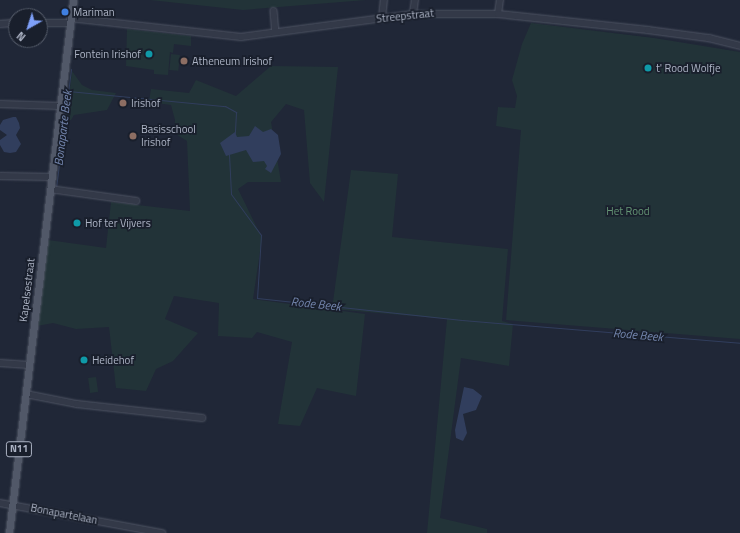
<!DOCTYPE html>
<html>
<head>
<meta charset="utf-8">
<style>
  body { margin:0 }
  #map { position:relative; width:740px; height:533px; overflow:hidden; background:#202737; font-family:"Titillium Web",sans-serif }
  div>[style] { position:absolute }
  .green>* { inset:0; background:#223338; transform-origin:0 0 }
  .water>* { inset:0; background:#313e5d }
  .stream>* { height:1px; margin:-0.5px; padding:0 0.5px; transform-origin:0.5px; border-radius:0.5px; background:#313e5d }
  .roads { filter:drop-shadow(0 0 1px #4e5463) drop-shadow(0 0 1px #4e5463) }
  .minor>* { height:5.5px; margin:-2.75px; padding:0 2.75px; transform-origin:2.75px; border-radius:2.75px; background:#333948 }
  .major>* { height:7px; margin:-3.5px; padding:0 3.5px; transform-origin:3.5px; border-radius:3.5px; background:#515868 }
  .dots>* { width:11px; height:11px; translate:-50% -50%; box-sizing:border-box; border:2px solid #191f2c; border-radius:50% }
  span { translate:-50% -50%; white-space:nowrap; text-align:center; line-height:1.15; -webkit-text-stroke:3.5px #191f2c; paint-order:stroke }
  .shield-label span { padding:1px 3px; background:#191f2c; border:1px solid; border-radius:3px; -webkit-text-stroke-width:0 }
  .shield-label { font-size:10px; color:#adb4c5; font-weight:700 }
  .poi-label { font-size:11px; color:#adb4c5 }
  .left { translate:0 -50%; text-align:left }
  .right { translate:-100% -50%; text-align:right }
  .street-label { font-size:11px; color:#adb4c5 }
  .park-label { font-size:11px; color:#659575 }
  .water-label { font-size:12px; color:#7486ae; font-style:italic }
  .north { position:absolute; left:8px; top:8px; width:40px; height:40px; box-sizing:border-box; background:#191f2c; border:1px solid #545b69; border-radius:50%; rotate:219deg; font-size:11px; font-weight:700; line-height:16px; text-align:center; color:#adb4c5 }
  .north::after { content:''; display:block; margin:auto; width:14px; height:18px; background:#7ea0f9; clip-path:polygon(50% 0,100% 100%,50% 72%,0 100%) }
</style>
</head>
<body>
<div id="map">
  <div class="green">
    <div style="clip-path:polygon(150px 0,366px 0,243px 10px)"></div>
    <div style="clip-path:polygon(531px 23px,654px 38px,740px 52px,740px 339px,506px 320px,521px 130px,496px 126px,498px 107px,515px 108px,517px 96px,512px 80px,522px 44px)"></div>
    <div style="clip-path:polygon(127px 29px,191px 36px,191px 46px,174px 44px,173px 53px,170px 52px,168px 75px,154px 74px,154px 70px,126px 66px)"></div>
    <div style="left:171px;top:54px;width:9px;height:16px;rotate:6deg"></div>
    <div style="clip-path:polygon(271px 66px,338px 67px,324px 202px,310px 183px,304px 110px,286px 104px,271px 122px,281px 182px,248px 182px,238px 189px,262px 238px,253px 299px,365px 314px,356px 396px,317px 388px,300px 426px,278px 424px,292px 342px,257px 332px,252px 338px,218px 336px,219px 303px,174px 296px,165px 319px,198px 333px,173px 361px,156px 369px,146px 391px,116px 388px,109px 327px,76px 329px,53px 323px,37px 326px,48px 240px,106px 248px,111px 202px,190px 211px,187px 141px,174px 133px,175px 120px,171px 105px,149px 102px,151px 89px,189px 93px,196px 80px,236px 96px)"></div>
    <div style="clip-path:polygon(72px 71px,82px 85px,92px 90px,116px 93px,107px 110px,74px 115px,71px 120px,66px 120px)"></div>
    <div style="clip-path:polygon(351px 170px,398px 174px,392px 237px,508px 249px,502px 321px,513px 324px,509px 366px,461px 358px,440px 518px,487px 529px,487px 533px,427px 533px,447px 319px,332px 309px)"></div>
    <div style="left:96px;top:377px;width:15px;height:8px;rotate:82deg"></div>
  </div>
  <div class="water">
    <div style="clip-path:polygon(13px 117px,16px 117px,19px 123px,20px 128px,16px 135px,21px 144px,16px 152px,10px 153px,4px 152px,0 145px,0 140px,7px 135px,0 130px,0 125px,3px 120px)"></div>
    <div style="clip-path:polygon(255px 126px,263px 132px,271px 129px,278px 135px,281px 154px,271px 173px,265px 169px,267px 166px,264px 161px,253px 162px,246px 150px,226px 156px,220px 143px,235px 132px,237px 137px,249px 136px)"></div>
    <div style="clip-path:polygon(464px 387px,473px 389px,482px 396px,476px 410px,463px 414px,467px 433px,463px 441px,456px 438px,455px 430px)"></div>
  </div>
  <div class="stream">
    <div style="left:68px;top:91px;width:158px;rotate:5.5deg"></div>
    <div style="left:225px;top:106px;width:13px;rotate:29deg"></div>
    <div style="left:236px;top:112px;width:21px;rotate:93deg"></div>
    <div style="left:229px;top:154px;width:40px;rotate:87.1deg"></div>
    <div style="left:231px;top:194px;width:51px;rotate:53.8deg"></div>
    <div style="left:261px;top:235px;width:63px;rotate:93.6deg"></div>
    <div style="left:257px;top:298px;width:206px;rotate:6.1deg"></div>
    <div style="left:462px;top:320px;width:279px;rotate:4.7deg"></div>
    <div style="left:56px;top:188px;width:120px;rotate:-82.8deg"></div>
  </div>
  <div class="roads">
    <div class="minor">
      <div style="left:274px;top:11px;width:21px;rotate:85deg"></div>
      <div style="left:413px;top:14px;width:14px;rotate:-82deg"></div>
      <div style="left:498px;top:14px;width:14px;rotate:-82deg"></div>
      <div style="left:70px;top:18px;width:172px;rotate:6.3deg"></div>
      <div style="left:241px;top:37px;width:174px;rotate:-7.6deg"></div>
      <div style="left:413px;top:14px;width:85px"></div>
      <div style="left:498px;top:14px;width:151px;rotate:6.1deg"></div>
      <div style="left:648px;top:30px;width:62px;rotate:7.5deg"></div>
      <div style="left:709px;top:38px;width:32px;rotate:14deg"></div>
      <div style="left:382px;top:18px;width:18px;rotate:-84deg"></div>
      <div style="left:40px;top:23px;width:30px"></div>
      <div style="left:0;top:24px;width:16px;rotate:-4deg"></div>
      <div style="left:0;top:104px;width:60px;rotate:1.9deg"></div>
      <div style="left:0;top:176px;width:51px;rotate:1.1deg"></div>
      <div style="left:50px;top:189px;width:87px;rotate:7.9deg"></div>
      <div style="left:0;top:363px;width:29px;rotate:4deg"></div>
      <div style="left:26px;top:394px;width:52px;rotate:11.1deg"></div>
      <div style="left:77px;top:404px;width:126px;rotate:6.4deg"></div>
      <div style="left:0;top:503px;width:165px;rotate:10.5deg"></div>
    </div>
    <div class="major">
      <div style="left:9px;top:533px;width:537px;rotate:-83.15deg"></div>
    </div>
  </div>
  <div class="dots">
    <div style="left:65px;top:12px;background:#3f7fe0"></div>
    <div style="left:149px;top:54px;background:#0f9aa8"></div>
    <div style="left:184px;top:61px;background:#8d6e63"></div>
    <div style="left:648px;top:68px;background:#0f9aa8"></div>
    <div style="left:123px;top:103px;background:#8d6e63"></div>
    <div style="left:133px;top:136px;background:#8d6e63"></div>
    <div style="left:77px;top:223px;background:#0f9aa8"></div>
    <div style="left:84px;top:360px;background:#0f9aa8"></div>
  </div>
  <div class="shield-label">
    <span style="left:19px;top:449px">N11</span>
  </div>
  <div class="poi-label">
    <span class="left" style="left:73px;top:12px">Mariman</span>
    <span class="right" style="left:141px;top:54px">Fontein Irishof</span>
    <span class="left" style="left:192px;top:61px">Atheneum Irishof</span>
    <span class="left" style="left:656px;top:68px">t' Rood Wolfje</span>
    <span class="left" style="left:131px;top:103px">Irishof</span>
    <span class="left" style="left:141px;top:136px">Basisschool<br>Irishof</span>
    <span class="left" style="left:85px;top:223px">Hof ter Vijvers</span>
    <span class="left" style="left:92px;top:360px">Heidehof</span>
  </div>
  <div class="street-label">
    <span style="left:405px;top:16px;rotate:-6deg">Streepstraat</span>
    <span style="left:27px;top:290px;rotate:-83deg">Kapelsestraat</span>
    <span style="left:64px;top:514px;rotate:11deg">Bonapartelaan</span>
  </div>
  <div class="park-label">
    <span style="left:628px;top:211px">Het Rood</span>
  </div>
  <div class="water-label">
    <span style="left:63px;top:128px;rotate:-83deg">Bonaparte Beek</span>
    <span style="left:316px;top:304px;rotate:6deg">Rode Beek</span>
    <span style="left:638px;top:335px;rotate:5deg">Rode Beek</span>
  </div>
  <div class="north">N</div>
</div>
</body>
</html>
